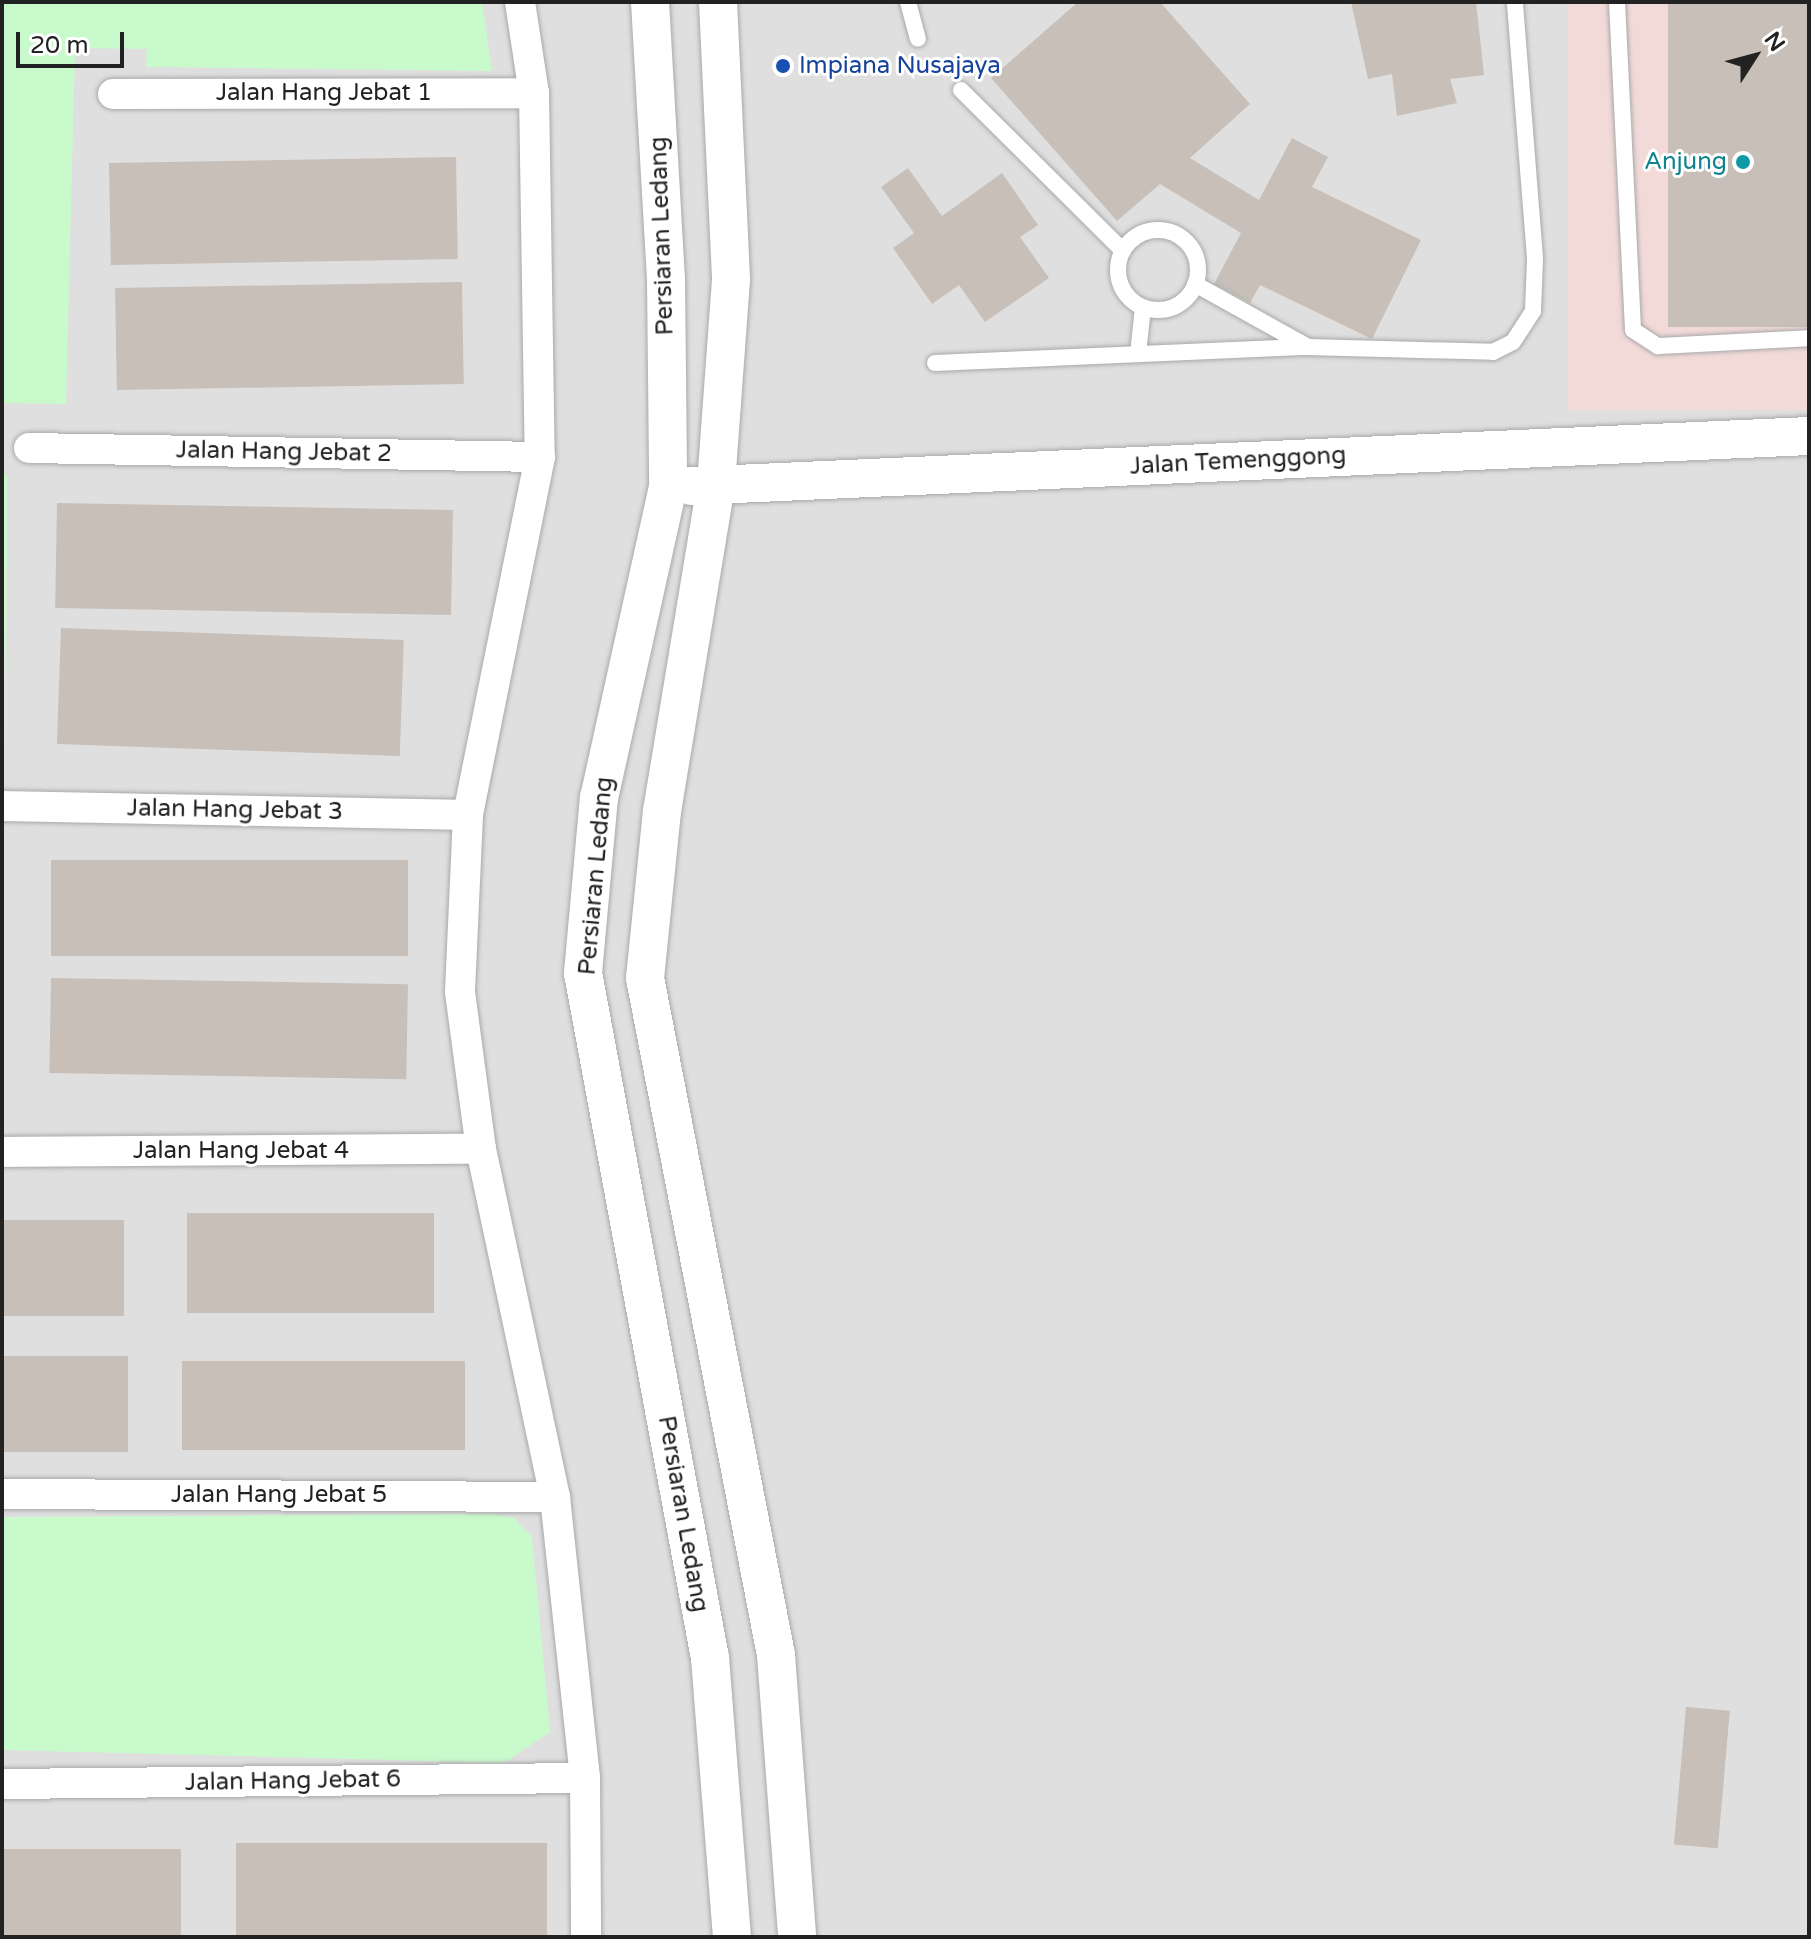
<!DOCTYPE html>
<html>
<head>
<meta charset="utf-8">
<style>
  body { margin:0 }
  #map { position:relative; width:1811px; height:1939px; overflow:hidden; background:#f2efe9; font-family:"Varela Round",sans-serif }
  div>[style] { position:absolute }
  .residential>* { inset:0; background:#e0dfdf; transform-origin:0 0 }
  .commercial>* { inset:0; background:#f2dad9; transform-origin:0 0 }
  .park>* { inset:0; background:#c8facc }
  .building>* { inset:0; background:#c7bfb8; transform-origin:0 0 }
  .roads { filter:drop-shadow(0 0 2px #a9a9a9) drop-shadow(0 0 2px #a9a9a9) }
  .service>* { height:16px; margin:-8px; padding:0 8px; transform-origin:8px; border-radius:8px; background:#fff }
  .service>.ring { margin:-8px; padding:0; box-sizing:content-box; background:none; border:16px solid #fff; border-radius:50% }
  .minor>* { height:30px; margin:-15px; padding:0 15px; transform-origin:15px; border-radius:15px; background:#fff }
  .tertiary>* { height:38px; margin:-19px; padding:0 19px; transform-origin:19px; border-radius:19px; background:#fff }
  .dots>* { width:22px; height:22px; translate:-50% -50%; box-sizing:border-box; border:4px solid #fff; border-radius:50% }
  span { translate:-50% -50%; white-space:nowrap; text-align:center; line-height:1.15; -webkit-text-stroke:6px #fff; paint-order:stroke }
  .transit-label { font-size:24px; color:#164399 }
  .left { translate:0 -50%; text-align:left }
  .street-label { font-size:24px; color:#222 }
  .culture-label { font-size:24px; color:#0d838f }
  .right { translate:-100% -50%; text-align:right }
  .frame { position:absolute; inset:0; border:4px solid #222; pointer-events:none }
  .north { position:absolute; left:1715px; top:16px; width:80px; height:80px; -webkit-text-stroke:6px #fff; paint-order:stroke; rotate:54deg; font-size:22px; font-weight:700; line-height:32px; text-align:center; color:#222 }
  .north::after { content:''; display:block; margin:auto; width:28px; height:36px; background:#222; clip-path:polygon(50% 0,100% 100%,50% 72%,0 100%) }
  .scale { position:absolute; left:16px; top:32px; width:108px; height:36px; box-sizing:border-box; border:4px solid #222; border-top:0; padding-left:10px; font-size:24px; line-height:28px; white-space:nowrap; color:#222; -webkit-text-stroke:6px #fff; paint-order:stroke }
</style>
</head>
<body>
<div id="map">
  <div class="residential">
    <div style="left:2px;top:2px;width:1807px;height:1935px"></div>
  </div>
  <div class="commercial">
    <div style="left:1568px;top:2px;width:241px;height:408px"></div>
  </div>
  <div class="park">
    <div style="clip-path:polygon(2px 2px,482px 2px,492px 71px,146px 67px,147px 49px,75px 48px,66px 404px,2px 403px)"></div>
    <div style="clip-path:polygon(7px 474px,6px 749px,2px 475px)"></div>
    <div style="clip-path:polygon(490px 1514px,514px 1518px,532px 1537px,550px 1732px,504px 1763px,2px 1750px,2px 1517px)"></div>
  </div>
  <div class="building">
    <div style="clip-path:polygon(1078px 2px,1160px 2px,1250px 104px,1190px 158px,1259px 200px,1292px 138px,1328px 157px,1312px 187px,1421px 240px,1372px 339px,1260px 285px,1250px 303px,1214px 284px,1241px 233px,1160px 184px,1117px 221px,991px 78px)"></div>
    <div style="clip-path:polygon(1351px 2px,1476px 2px,1484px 75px,1450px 79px,1457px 103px,1397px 116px,1392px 74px,1368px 79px)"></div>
    <div style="left:1668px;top:2px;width:141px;height:325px"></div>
    <div style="left:456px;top:157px;width:102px;height:347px;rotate:89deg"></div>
    <div style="clip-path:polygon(908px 168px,942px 216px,1002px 173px,1038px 225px,1020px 237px,1049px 278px,985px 322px,959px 285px,932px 304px,893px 248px,914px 233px,881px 187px)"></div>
    <div style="left:462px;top:282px;width:102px;height:347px;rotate:89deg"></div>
    <div style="left:57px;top:503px;width:396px;height:105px;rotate:1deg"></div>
    <div style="left:61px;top:628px;width:343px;height:116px;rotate:2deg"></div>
    <div style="left:51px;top:860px;width:357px;height:96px"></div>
    <div style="left:51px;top:978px;width:357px;height:95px;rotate:1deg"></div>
    <div style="left:187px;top:1213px;width:247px;height:100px"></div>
    <div style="left:2px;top:1220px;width:122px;height:96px"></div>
    <div style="left:2px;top:1356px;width:126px;height:96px"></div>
    <div style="left:182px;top:1361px;width:283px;height:89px"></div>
    <div style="left:1686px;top:1707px;width:44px;height:138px;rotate:5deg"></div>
    <div style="left:236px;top:1843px;width:311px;height:94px"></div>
    <div style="left:2px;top:1849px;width:179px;height:88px"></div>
  </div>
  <div class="roads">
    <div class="service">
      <div style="left:908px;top:2px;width:38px;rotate:75deg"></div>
      <div style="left:1617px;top:2px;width:328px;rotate:87.2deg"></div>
      <div style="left:1633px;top:330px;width:30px;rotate:33deg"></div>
      <div style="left:1658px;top:346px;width:151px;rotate:-3deg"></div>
      <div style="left:961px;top:90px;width:228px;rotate:44.8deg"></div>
      <div class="ring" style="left:1118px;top:230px;width:64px;height:64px"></div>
      <div style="left:1195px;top:284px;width:129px;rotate:29.1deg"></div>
      <div style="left:1138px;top:354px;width:47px;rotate:-83.9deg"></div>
      <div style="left:935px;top:363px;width:373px;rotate:-2.5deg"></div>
      <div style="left:1308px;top:347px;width:185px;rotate:1.5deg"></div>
      <div style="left:1493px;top:352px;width:22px;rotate:-27deg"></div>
      <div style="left:1513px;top:342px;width:37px;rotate:-57deg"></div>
      <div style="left:1533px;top:311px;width:53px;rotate:-87.8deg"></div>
      <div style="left:1535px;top:258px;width:257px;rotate:-94.5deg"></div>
    </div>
    <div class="minor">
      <div style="left:520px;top:2px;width:92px;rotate:81.3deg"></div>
      <div style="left:534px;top:93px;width:364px;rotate:89.1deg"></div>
      <div style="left:540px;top:457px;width:365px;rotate:101.4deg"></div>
      <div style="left:468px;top:815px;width:177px;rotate:92.6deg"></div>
      <div style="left:460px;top:992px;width:158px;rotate:82.4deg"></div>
      <div style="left:481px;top:1149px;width:356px;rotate:78deg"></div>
      <div style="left:555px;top:1497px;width:283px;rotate:83.9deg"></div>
      <div style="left:585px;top:1778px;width:159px;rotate:89.6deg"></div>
      <div style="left:113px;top:94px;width:421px;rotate:-0.1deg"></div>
      <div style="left:29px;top:448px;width:511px;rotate:1.01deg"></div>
      <div style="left:2px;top:806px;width:466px;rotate:1.1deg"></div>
      <div style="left:2px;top:1152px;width:479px;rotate:-0.4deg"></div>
      <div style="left:2px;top:1494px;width:553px;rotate:0.31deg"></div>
      <div style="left:2px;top:1784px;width:583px;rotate:-0.59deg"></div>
    </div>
    <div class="tertiary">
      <div style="left:650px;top:2px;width:277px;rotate:86.7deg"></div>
      <div style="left:666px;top:279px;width:208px;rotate:89.4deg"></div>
      <div style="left:668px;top:487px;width:318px;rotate:102.5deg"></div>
      <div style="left:599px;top:797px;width:177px;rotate:95.2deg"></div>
      <div style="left:583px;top:973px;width:697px;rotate:79.5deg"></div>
      <div style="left:710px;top:1658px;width:280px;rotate:85.5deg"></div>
      <div style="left:718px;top:2px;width:278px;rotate:87.3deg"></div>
      <div style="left:731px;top:280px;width:206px;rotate:94.2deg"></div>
      <div style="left:716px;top:485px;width:330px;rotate:99.4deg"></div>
      <div style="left:662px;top:811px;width:168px;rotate:95.8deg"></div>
      <div style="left:645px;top:978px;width:690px;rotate:79.05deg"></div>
      <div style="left:776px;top:1655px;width:283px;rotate:85.7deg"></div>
      <div style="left:691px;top:486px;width:1119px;rotate:-2.56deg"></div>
    </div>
  </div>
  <div class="dots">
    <div style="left:783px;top:66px;background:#1a4fb4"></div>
    <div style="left:1743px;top:162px;background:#0f9aa8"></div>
  </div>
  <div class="transit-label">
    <span class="left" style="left:799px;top:66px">Impiana Nusajaya</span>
  </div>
  <div class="street-label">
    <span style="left:324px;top:93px">Jalan Hang Jebat 1</span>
    <span style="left:662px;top:236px;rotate:-92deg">Persiaran Ledang</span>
    <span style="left:284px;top:452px;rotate:1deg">Jalan Hang Jebat 2</span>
    <span style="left:1238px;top:461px;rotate:-3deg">Jalan Temenggong</span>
    <span style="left:235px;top:810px;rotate:1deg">Jalan Hang Jebat 3</span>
    <span style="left:596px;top:876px;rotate:-85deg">Persiaran Ledang</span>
    <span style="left:241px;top:1151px">Jalan Hang Jebat 4</span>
    <span style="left:279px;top:1495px">Jalan Hang Jebat 5</span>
    <span style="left:683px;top:1514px;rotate:80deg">Persiaran Ledang</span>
    <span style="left:293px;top:1781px;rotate:-1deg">Jalan Hang Jebat 6</span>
  </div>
  <div class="culture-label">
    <span class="right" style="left:1727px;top:162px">Anjung</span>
  </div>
  <div class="frame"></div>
  <div class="north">N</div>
  <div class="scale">20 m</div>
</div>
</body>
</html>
